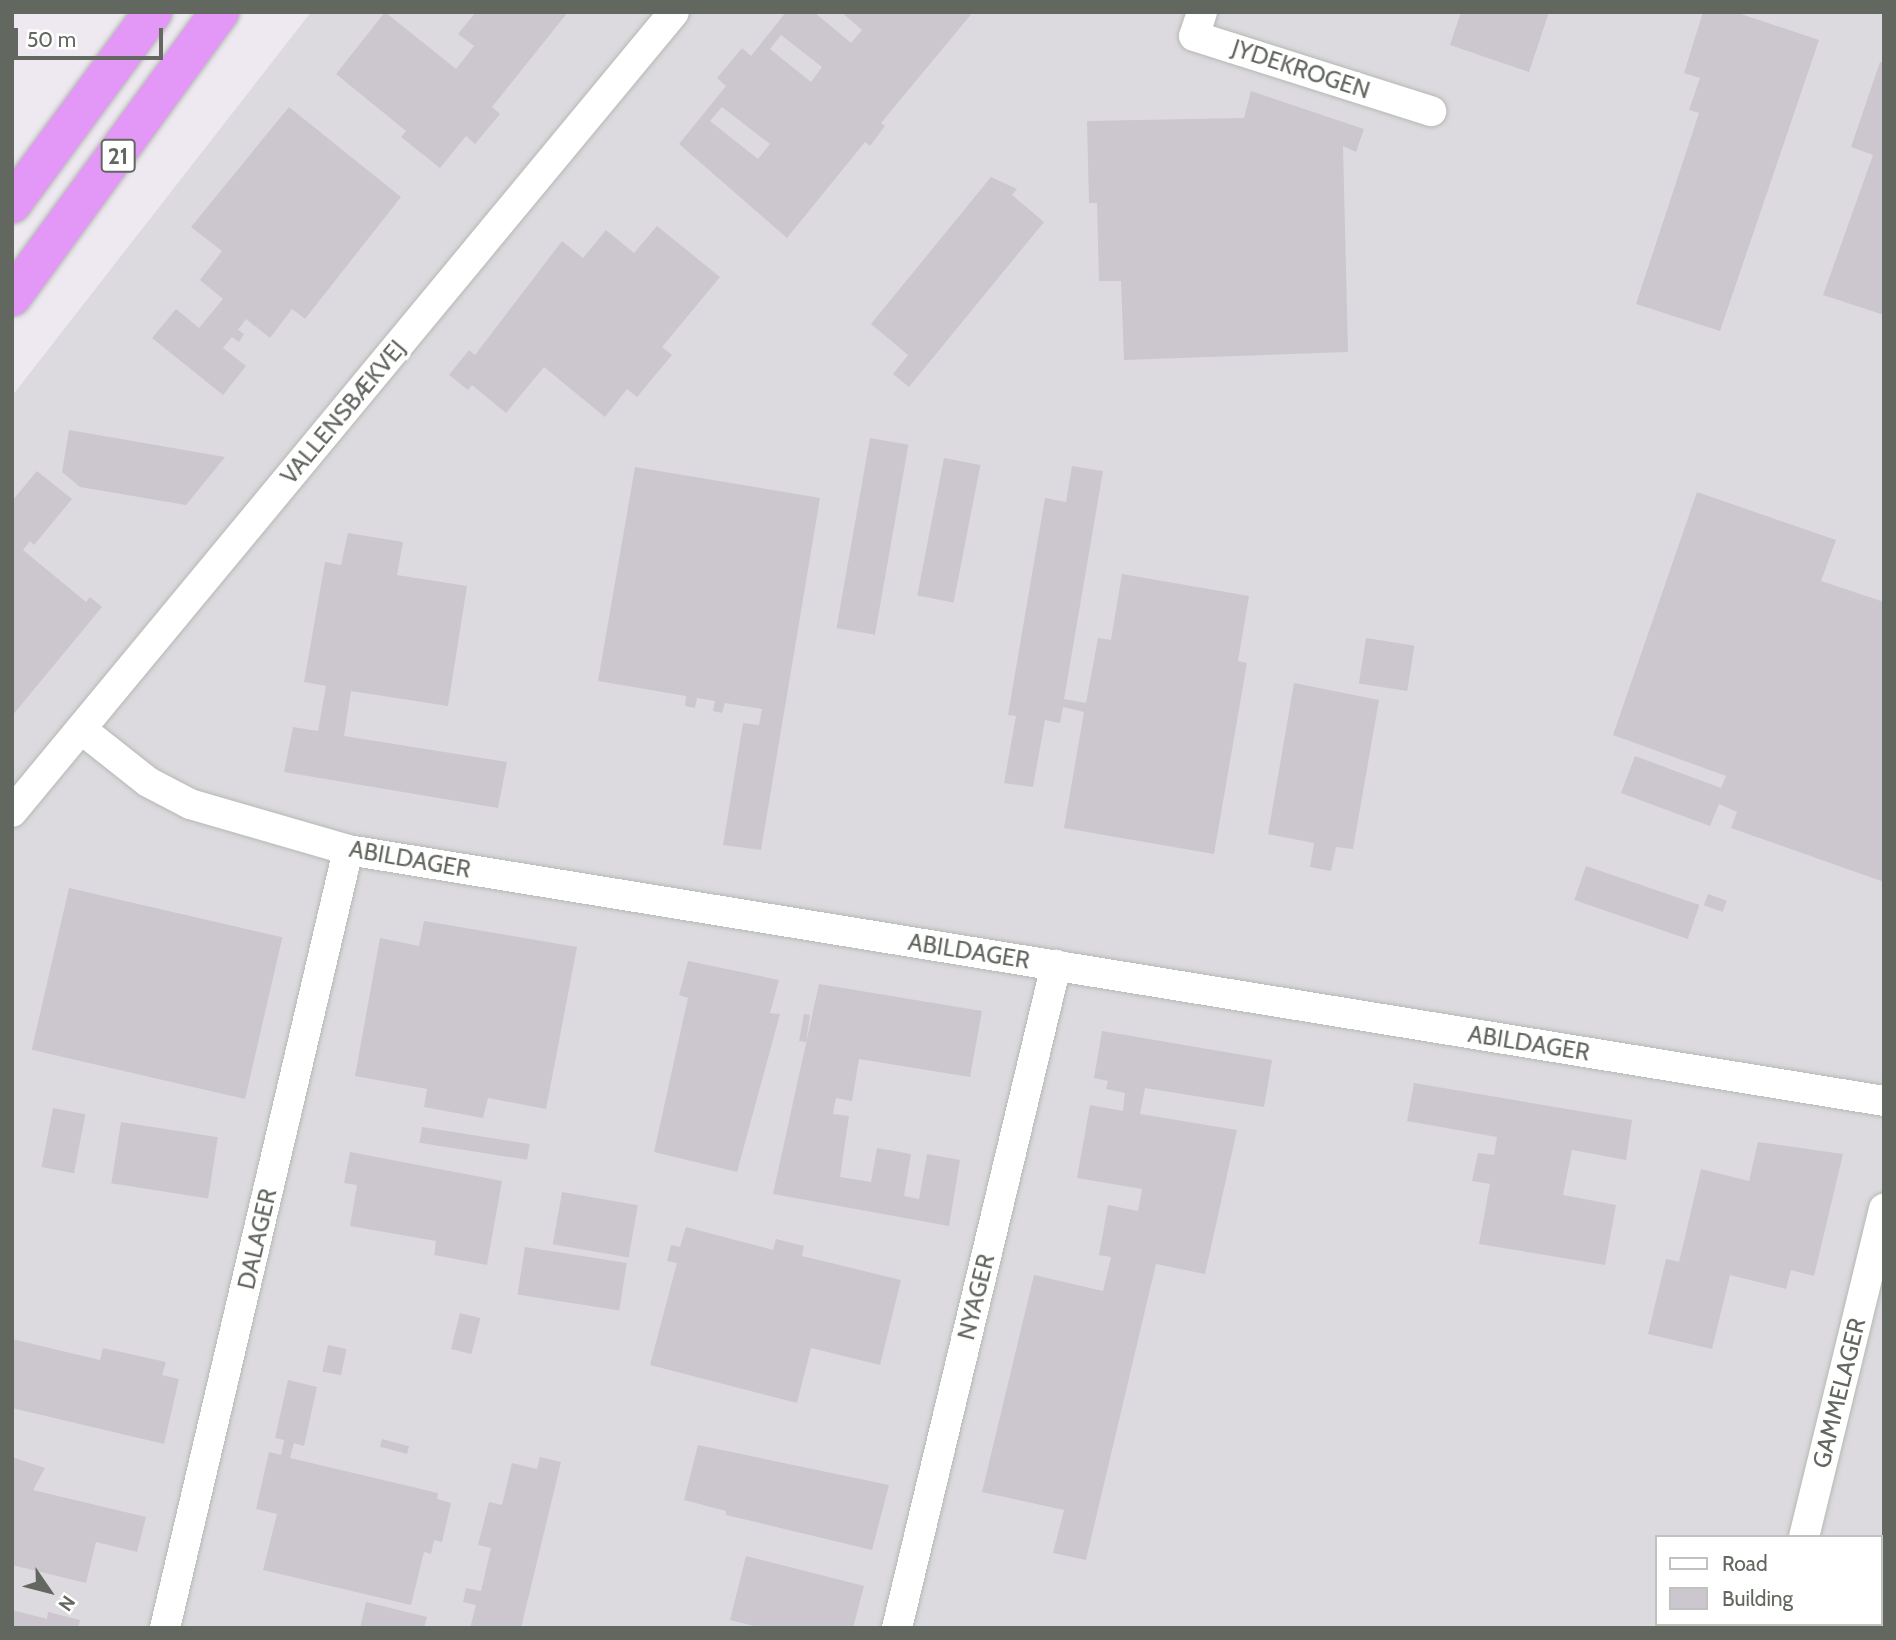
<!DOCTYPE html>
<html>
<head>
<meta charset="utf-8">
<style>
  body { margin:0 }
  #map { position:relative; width:1896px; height:1640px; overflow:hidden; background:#eee8f0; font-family:Cabin,sans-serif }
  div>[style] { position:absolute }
  .industrial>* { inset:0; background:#dddadf }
  .building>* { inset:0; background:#ccc6ce; transform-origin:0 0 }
  .roads { filter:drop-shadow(0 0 2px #b4b9b3) drop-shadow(0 0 2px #b4b9b3) }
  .minor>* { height:30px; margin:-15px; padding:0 15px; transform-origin:15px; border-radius:15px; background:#fff }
  .highway>* { height:38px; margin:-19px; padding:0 19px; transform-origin:19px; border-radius:19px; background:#e398f7 }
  span { translate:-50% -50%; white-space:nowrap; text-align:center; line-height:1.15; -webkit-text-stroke:7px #fff; paint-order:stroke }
  .shield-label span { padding:2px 5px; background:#fff; border:2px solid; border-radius:5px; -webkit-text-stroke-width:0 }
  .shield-label { font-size:23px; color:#62675f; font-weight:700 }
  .street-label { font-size:24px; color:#62675f }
  .frame { position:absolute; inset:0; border:14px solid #62675f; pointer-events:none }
  .legend { position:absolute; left:1655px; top:1535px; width:228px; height:91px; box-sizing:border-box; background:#fff; border:2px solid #c0c2bf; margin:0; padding:9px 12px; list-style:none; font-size:21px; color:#62675f }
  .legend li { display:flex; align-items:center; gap:14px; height:35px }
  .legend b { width:35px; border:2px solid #c0c2bf }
  .north { position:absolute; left:14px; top:1556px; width:70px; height:70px; -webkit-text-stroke:5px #fff; paint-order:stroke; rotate:125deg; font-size:19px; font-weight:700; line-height:28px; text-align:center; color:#62675f }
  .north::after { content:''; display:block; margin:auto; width:24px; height:32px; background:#62675f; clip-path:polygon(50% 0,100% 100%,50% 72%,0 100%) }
  .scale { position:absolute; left:14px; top:28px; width:149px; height:32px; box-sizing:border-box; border:4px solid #62675f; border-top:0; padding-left:9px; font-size:21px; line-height:24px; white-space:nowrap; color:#62675f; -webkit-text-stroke:5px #fff; paint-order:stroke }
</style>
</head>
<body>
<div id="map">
  <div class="industrial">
    <div style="clip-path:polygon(evenodd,311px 12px,1884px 12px,1884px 1628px,12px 1628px,12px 396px,311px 12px,1656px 1537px,1880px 1537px,1880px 1624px,1656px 1624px,1656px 1537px)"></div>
  </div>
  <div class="building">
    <div style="clip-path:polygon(385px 12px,456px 69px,474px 46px,458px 34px,476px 12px,568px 12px,492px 107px,500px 114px,475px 144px,466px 136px,440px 168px,401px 137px,406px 131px,336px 74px)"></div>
    <div style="clip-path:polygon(evenodd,786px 12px,814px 12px,851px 43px,862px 30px,841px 12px,973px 12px,881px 123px,885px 126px,870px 146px,865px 142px,787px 238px,679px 144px,726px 86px,717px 78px,742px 48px,751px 56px,786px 12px,781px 35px,822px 67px,811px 82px,770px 49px,781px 35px,786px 12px,722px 107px,770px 144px,758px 159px,710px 121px,722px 107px)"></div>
    <div style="clip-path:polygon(1461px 12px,1549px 12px,1529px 72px,1450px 45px)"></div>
    <div style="clip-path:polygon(1703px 12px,1735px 12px,1819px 40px,1720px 331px,1636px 304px,1699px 113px,1689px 110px,1700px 78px,1684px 73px)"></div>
    <div style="clip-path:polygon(1880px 62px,1884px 63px,1884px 315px,1823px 295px,1873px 155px,1851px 147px)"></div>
    <div style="clip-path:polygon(1251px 91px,1364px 129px,1356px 152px,1343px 146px,1348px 352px,1124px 360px,1121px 281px,1099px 281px,1097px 203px,1089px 203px,1087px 121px,1244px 118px)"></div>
    <div style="clip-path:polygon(289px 107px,401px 197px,305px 319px,292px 309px,270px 338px,246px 319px,238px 330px,244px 334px,239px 342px,232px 337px,223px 348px,246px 366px,223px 395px,152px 338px,176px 309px,199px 328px,223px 299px,200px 280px,222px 251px,191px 227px)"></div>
    <div style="clip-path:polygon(991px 177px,1017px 189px,1012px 195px,1044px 222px,909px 387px,893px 374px,908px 355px,871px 324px)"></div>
    <div style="clip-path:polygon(657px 226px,720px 277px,662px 347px,672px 355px,637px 397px,627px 389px,605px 417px,544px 367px,506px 413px,472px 385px,468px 390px,449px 375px,469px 350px,475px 355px,562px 241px,583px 258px,606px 230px,634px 253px)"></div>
    <div style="clip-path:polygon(69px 430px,225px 457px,186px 505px,80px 487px,62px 472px)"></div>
    <div style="left:870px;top:438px;width:39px;height:193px;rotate:10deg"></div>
    <div style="left:944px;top:458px;width:37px;height:140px;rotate:11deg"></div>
    <div style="clip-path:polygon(1072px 466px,1103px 471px,1064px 699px,1086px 703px,1098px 638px,1111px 640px,1122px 574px,1249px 596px,1238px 661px,1247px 663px,1214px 854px,1064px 828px,1084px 712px,1063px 707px,1060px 723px,1045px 720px,1033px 787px,1004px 783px,1016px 716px,1008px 715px,1045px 498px,1066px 502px)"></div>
    <div style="clip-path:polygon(635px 467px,820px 498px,761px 850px,723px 845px,743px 723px,759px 725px,762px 709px,725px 703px,722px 713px,713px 711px,715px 701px,697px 698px,695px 708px,685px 706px,686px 696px,598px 681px)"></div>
    <div style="clip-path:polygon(37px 471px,72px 499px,34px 545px,30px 541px,23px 550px,86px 602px,90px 597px,102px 607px,12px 716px,12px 501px)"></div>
    <div style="clip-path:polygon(1697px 492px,1836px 540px,1821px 581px,1884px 602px,1884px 882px,1731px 828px,1737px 812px,1719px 804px,1710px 826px,1621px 793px,1635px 756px,1721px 788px,1726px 776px,1613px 735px)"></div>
    <div style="clip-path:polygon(348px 533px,403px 542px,397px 575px,467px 586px,448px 706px,351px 691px,344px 736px,507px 762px,498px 808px,284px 772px,293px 727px,318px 731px,326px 686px,304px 682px,325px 562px,341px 565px)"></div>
    <div style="left:1366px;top:638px;width:49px;height:46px;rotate:9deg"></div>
    <div style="clip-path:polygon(1294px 683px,1379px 700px,1353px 849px,1336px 847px,1331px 871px,1310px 867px,1314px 843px,1268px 834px)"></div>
    <div style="left:1586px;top:866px;width:120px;height:36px;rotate:19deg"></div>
    <div style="left:69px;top:888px;width:219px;height:166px;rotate:13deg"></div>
    <div style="left:1708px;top:894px;width:20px;height:12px;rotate:20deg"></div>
    <div style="clip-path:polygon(424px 921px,577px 947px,546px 1109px,488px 1098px,483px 1118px,424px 1107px,427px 1089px,355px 1076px,380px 938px,419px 946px)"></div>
    <div style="clip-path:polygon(688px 961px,779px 980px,770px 1013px,780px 1014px,737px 1172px,654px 1152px,688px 998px,679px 995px)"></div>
    <div style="clip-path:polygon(819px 984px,982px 1011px,970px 1077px,859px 1059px,852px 1101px,836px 1098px,833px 1114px,849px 1116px,840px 1177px,871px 1182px,877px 1148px,911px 1154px,904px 1196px,919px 1199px,927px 1154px,960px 1160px,949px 1226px,773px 1194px)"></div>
    <div style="clip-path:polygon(804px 1014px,810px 1015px,806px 1042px,799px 1041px)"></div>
    <div style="clip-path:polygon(1102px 1031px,1272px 1060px,1264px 1107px,1145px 1088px,1140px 1114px,1237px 1130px,1205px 1274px,1156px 1264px,1086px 1560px,1053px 1553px,1064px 1510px,982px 1492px,1034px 1275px,1103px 1291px,1111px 1257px,1099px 1255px,1108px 1205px,1138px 1211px,1142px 1189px,1077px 1178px,1090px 1105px,1123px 1111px,1125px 1093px,1106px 1089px,1108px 1081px,1094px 1078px)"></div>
    <div style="clip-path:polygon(1414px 1083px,1632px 1120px,1626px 1160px,1572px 1150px,1563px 1195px,1616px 1205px,1605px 1265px,1479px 1244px,1490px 1184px,1472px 1181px,1478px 1153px,1494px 1155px,1497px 1137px,1407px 1121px)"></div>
    <div style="left:53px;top:1108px;width:33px;height:60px;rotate:11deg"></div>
    <div style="left:121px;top:1122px;width:98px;height:62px;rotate:9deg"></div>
    <div style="left:422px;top:1127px;width:109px;height:16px;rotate:9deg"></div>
    <div style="clip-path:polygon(1758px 1142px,1843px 1154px,1814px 1276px,1791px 1270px,1786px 1289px,1730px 1275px,1712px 1349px,1648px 1334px,1666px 1259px,1679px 1262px,1701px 1169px,1749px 1181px)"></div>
    <div style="clip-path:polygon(350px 1152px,502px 1181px,487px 1265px,434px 1255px,436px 1241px,350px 1226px,357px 1185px,344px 1183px)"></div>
    <div style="left:562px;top:1192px;width:77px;height:53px;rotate:10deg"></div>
    <div style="clip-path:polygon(686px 1227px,773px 1250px,776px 1239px,804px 1246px,802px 1256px,901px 1280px,880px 1365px,811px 1348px,797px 1403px,650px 1365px,677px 1263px,667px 1261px,671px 1245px,680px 1247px)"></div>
    <div style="left:525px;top:1247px;width:103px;height:48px;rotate:9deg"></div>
    <div style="left:460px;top:1313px;width:21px;height:37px;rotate:14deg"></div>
    <div style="clip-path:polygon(12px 1339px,100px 1360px,103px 1348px,166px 1362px,162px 1375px,179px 1379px,164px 1444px,12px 1408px)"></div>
    <div style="left:328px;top:1345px;width:19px;height:27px;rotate:12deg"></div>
    <div style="clip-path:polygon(288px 1380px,317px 1387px,304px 1446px,294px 1443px,290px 1458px,438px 1493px,437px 1499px,451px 1503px,442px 1542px,434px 1540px,431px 1554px,424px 1552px,411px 1605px,263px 1570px,277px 1514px,256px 1509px,269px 1452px,281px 1455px,284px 1440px,275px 1438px)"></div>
    <div style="left:382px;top:1439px;width:28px;height:8px;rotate:15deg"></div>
    <div style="clip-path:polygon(698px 1445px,889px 1485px,872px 1550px,726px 1515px,726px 1511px,684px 1500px)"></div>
    <div style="clip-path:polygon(12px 1457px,45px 1468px,33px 1490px,146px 1517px,137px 1552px,96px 1542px,86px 1583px,12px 1565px)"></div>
    <div style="clip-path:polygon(540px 1457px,561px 1462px,521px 1628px,470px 1628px,476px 1605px,463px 1602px,466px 1588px,481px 1591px,491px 1548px,478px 1545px,489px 1502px,502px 1505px,512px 1463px,537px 1469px)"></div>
    <div style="clip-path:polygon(746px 1556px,864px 1586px,853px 1628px,762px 1628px,730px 1620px)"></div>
    <div style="clip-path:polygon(366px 1602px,427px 1617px,424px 1628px,360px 1628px)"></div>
    <div style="clip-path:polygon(12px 1610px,47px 1619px,48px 1612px,80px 1620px,78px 1628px,12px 1628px)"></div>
  </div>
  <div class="roads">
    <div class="minor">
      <div style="left:1202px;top:12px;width:25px;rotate:108deg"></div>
      <div style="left:1194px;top:36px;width:249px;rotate:17.6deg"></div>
      <div style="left:81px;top:729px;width:85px;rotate:38.3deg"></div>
      <div style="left:148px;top:782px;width:47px;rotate:27.6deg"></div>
      <div style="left:190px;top:804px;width:165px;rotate:16.2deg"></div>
      <div style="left:348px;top:850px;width:1556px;rotate:9.28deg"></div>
      <div style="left:12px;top:812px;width:1038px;rotate:-50.39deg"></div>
      <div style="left:1804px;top:1537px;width:338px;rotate:-76.3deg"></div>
      <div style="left:165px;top:1628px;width:799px;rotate:-76.76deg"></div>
      <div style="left:897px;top:1628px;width:682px;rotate:-76.51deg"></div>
      <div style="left:1783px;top:1628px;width:4px;rotate:-90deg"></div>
    </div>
    <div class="highway">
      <div style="left:12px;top:204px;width:238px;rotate:-53.7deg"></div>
      <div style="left:12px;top:297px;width:353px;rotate:-53.9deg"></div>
    </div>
  </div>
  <div class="shield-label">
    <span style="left:118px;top:156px">21</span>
  </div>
  <div class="street-label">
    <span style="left:1301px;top:69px;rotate:18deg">JYDEKROGEN</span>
    <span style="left:343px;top:412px;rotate:-50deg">VALLENSBÆKVEJ</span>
    <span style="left:410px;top:859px;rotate:10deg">ABILDAGER</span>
    <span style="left:969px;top:951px;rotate:9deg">ABILDAGER</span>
    <span style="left:1529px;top:1043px;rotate:9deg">ABILDAGER</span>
    <span style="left:257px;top:1239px;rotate:-77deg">DALAGER</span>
    <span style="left:976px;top:1297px;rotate:-76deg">NYAGER</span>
    <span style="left:1839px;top:1393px;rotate:-76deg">GAMMELAGER</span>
  </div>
  <div class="frame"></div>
  <ul class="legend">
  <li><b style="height:9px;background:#fff"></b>Road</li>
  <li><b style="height:19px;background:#ccc6ce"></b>Building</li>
  </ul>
  <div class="north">N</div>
  <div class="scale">50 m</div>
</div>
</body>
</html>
